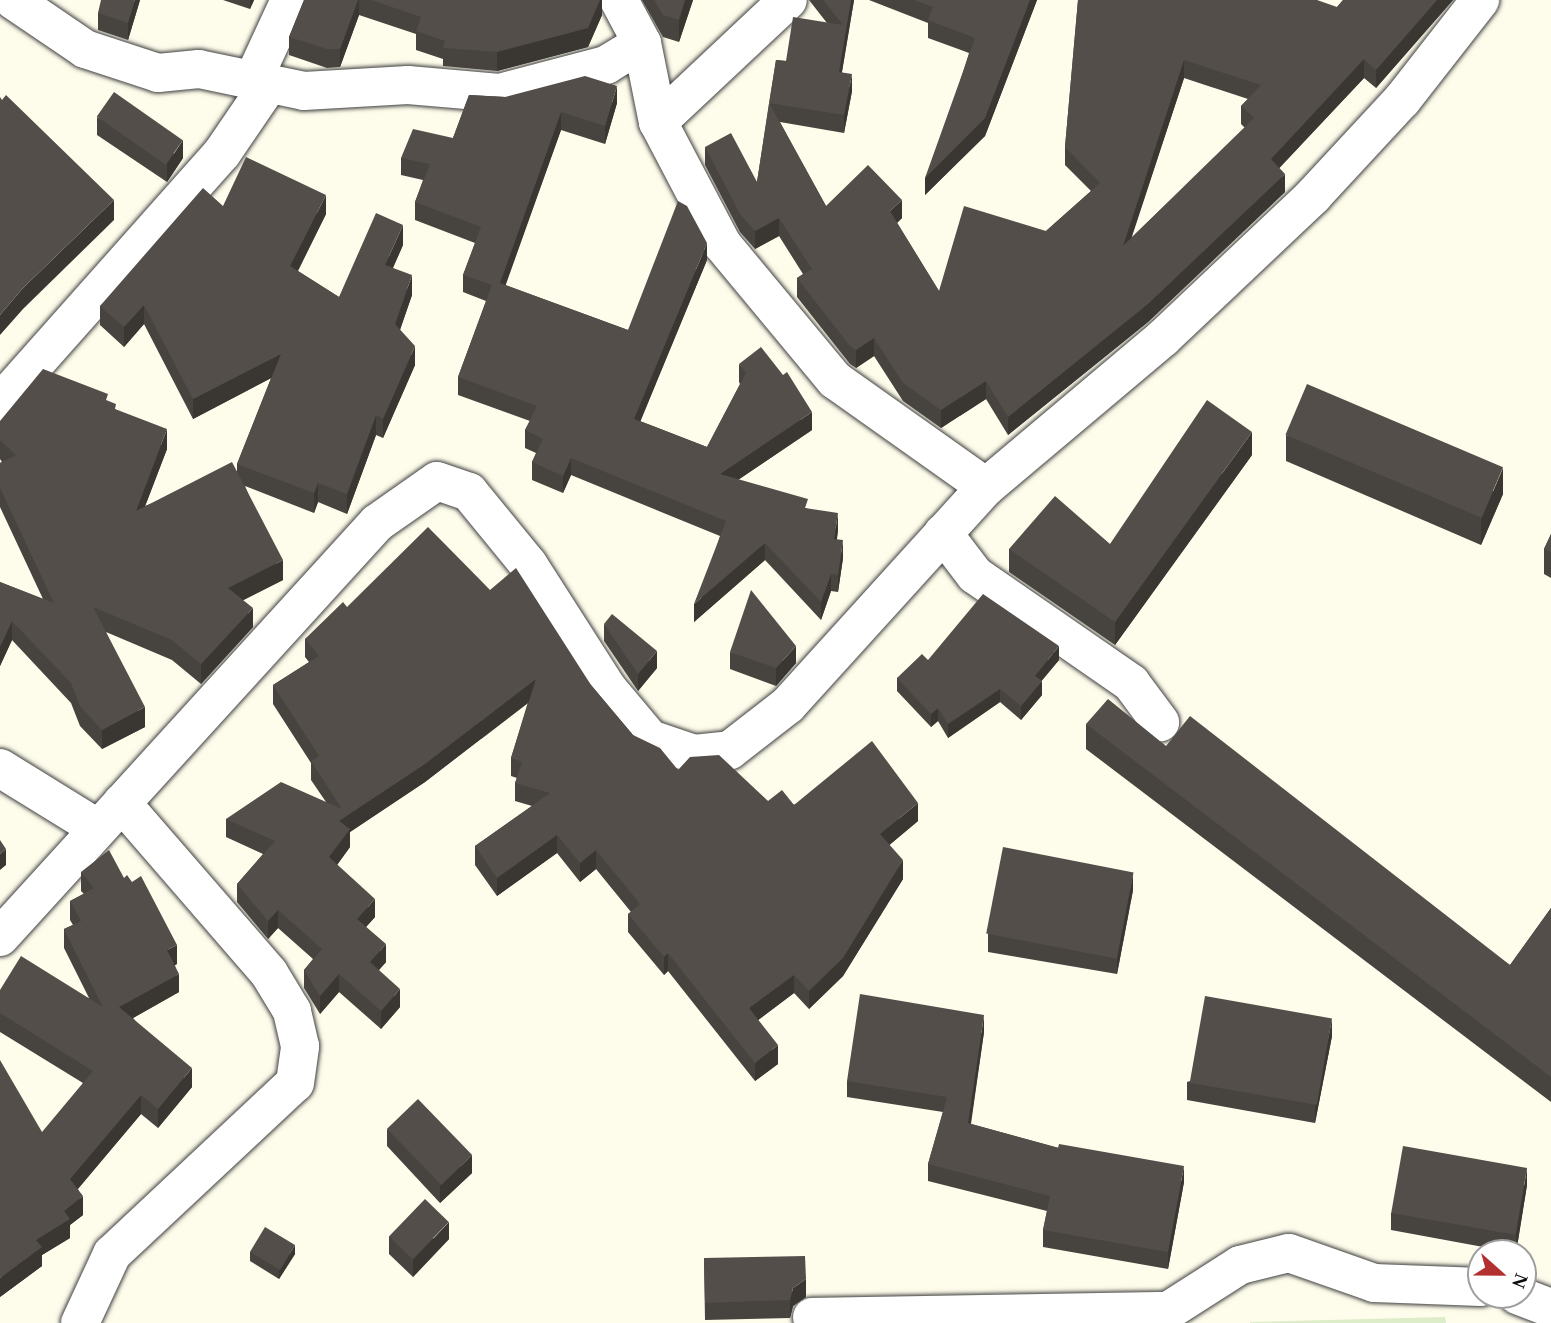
<!DOCTYPE html>
<html>
<head>
<meta charset="utf-8">
<style>
  body { margin:0 }
  #map { position:relative; width:1551px; height:1323px; overflow:hidden; background:#fefceb; font-family:"Times New Roman",serif }
  div>[style] { position:absolute }
  .pitch>* { inset:0; background:#deedc9 }
  .roads { filter:drop-shadow(0 0 2px #3f3f3f) drop-shadow(0 0 2px #3f3f3f) }
  .minor>* { height:38px; margin:-19px; padding:0 19px; transform-origin:19px; border-radius:19px; background:#fff }
  .wall>* { inset:0; background:#47433f }
  .shaded-wall>* { inset:0; background:#3a3733 }
  .building>* { inset:0; background:#534e49; transform-origin:0 0 }
  span { translate:-50% -50%; white-space:nowrap; text-align:center; line-height:1.15; -webkit-text-stroke:7px #fff; paint-order:stroke }
  .north { position:absolute; left:1467px; top:1239px; width:70px; height:70px; box-sizing:border-box; background:#fff; border:2px solid #9e9e9e; border-radius:50%; rotate:111deg; font-size:19px; font-weight:700; line-height:28px; text-align:center; color:#0c0c0c }
  .north::after { content:''; display:block; margin:auto; width:24px; height:32px; background:#b2302d; clip-path:polygon(50% 0,100% 100%,50% 72%,0 100%) }
</style>
</head>
<body>
<div id="map">
  <div class="pitch">
    <div style="clip-path:polygon(1445px 1317px,1446px 1323px,1250px 1323px,1250px 1322px)"></div>
  </div>
  <div class="roads">
    <div class="minor">
      <div style="left:13px;top:0;width:87px;rotate:34.2deg"></div>
      <div style="left:85px;top:49px;width:77px;rotate:18.2deg"></div>
      <div style="left:158px;top:73px;width:41px;rotate:-5.6deg"></div>
      <div style="left:199px;top:69px;width:107px;rotate:11.8deg"></div>
      <div style="left:304px;top:91px;width:104px;rotate:-3.3deg"></div>
      <div style="left:408px;top:85px;width:91px;rotate:5deg"></div>
      <div style="left:499px;top:93px;width:111px;rotate:-14.7deg"></div>
      <div style="left:606px;top:65px;width:42px;rotate:-31.4deg"></div>
      <div style="left:619px;top:0;width:49px;rotate:61.9deg"></div>
      <div style="left:642px;top:43px;width:81px;rotate:78.6deg"></div>
      <div style="left:658px;top:122px;width:138px;rotate:62.3deg"></div>
      <div style="left:722px;top:244px;width:177px;rotate:50.3deg"></div>
      <div style="left:835px;top:380px;width:185px;rotate:35.3deg"></div>
      <div style="left:253px;top:80px;width:88px;rotate:-65.2deg"></div>
      <div style="left:658px;top:122px;width:178px;rotate:-43.2deg"></div>
      <div style="left:0;top:403px;width:334px;rotate:-48.4deg"></div>
      <div style="left:222px;top:153px;width:83px;rotate:-55.7deg"></div>
      <div style="left:943px;top:533px;width:53px;rotate:52.7deg"></div>
      <div style="left:975px;top:575px;width:190px;rotate:34.7deg"></div>
      <div style="left:1131px;top:683px;width:49px;rotate:53.4deg"></div>
      <div style="left:0;top:768px;width:114px;rotate:31.7deg"></div>
      <div style="left:0;top:937px;width:560px;rotate:-47.68deg"></div>
      <div style="left:377px;top:523px;width:73px;rotate:-35deg"></div>
      <div style="left:437px;top:481px;width:34px;rotate:19deg"></div>
      <div style="left:469px;top:492px;width:93px;rotate:50.7deg"></div>
      <div style="left:528px;top:564px;width:148px;rotate:57.4deg"></div>
      <div style="left:608px;top:689px;width:65px;rotate:50deg"></div>
      <div style="left:650px;top:739px;width:46px;rotate:18.8deg"></div>
      <div style="left:694px;top:754px;width:36px;rotate:-6deg"></div>
      <div style="left:730px;top:750px;width:73px;rotate:-37.8deg"></div>
      <div style="left:788px;top:705px;width:294px;rotate:-47.8deg"></div>
      <div style="left:986px;top:487px;width:231px;rotate:-40.1deg"></div>
      <div style="left:1163px;top:338px;width:207px;rotate:-43.4deg"></div>
      <div style="left:1313px;top:196px;width:131px;rotate:-47.2deg"></div>
      <div style="left:1402px;top:100px;width:127px;rotate:-52deg"></div>
      <div style="left:1517px;top:1295px;width:36px;rotate:21deg"></div>
      <div style="left:812px;top:1317px;width:356px;rotate:-1deg"></div>
      <div style="left:1168px;top:1311px;width:85px;rotate:-32.6deg"></div>
      <div style="left:1240px;top:1265px;width:50px;rotate:-13.8deg"></div>
      <div style="left:1289px;top:1253px;width:90px;rotate:19.4deg"></div>
      <div style="left:1374px;top:1283px;width:107px;rotate:2.1deg"></div>
      <div style="left:80px;top:1323px;width:76px;rotate:-65.1deg"></div>
      <div style="left:112px;top:1254px;width:250px;rotate:-43.1deg"></div>
      <div style="left:295px;top:1083px;width:37px;rotate:-82deg"></div>
      <div style="left:300px;top:1046px;width:36px;rotate:-103deg"></div>
      <div style="left:292px;top:1011px;width:44px;rotate:-121.2deg"></div>
      <div style="left:269px;top:973px;width:225px;rotate:-130.9deg"></div>
    </div>
  </div>
  <div class="wall">
    <div style="clip-path:polygon(140px 0,128px 40px,98px 30px,98px 13px)"></div>
    <div style="clip-path:polygon(223px 0,254px 0,250px 9px)"></div>
    <div style="clip-path:polygon(304px 0,602px 0,602px 15px,588px 47px,497px 71px,443px 66px,443px 59px,416px 50px,416px 34px,359px 15px,340px 67px,327px 68px,289px 55px,289px 37px)"></div>
    <div style="clip-path:polygon(642px 0,693px 0,679px 42px,663px 37px)"></div>
    <div style="clip-path:polygon(evenodd,809px 0,854px 0,842px 72px,852px 91px,844px 133px,780px 122px,826px 206px,902px 218px,897px 223px,939px 291px,1046px 231px,1091px 191px,1065px 165px,1065px 147px,1078px 0,1337px 7px,1343px 0,1453px 0,1376px 88px,1364px 78px,1279px 168px,1285px 192px,1148px 322px,1008px 435px,986px 399px,941px 428px,903px 401px,874px 356px,856px 368px,850px 364px,797px 297px,797px 278px,803px 274px,779px 236px,755px 249px,740px 232px,705px 165px,705px 147px,757px 182px,776px 60px,786px 61px,827px 23px,809px 0,1184px 78px,1248px 99px,1241px 106px,1241px 124px,1245px 128px,1131px 238px,1184px 78px)"></div>
    <div style="clip-path:polygon(869px 0,1037px 0,985px 136px,925px 195px,969px 53px,928px 38px,928px 23px)"></div>
    <div style="clip-path:polygon(469px 95px,617px 103px,605px 144px,561px 130px,505px 285px,628px 330px,707px 260px,640px 421px,707px 447px,740px 384px,739px 382px,739px 364px,812px 430px,738px 480px,808px 509px,838px 530px,837px 539px,843px 558px,838px 592px,831px 591px,821px 620px,765px 560px,694px 622px,720px 536px,571px 475px,563px 493px,532px 480px,532px 462px,536px 453px,525px 448px,525px 430px,530px 421px,458px 395px,458px 377px,486px 301px,463px 292px,463px 275px,475px 243px,415px 220px,415px 202px,423px 180px,401px 175px,401px 158px,453px 138px)"></div>
    <div style="clip-path:polygon(97px 117px,183px 158px,167px 182px,97px 135px)"></div>
    <div style="clip-path:polygon(223px 206px,326px 214px,298px 271px,339px 297px,403px 245px,393px 268px,412px 295px,400px 330px,415px 365px,383px 438px,376px 435px,347px 514px,318px 502px,314px 513px,245px 486px,283px 580px,243px 600px,253px 627px,201px 684px,172px 660px,106px 632px,145px 727px,102px 749px,80px 726px,71px 703px,12px 640px,0 666px,0 582px,43px 599px,0 507px,0 463px,2px 462px,0 459px,0 421px,108px 401px,116px 410px,167px 449px,145px 506px,237px 471px,237px 464px,271px 378px,193px 419px,144px 324px,124px 347px,100px 325px,100px 306px)"></div>
    <div style="clip-path:polygon(1286px 435px,1503px 494px,1481px 545px,1286px 461px)"></div>
    <div style="clip-path:polygon(1252px 455px,1115px 645px,1009px 572px,1009px 549px,1110px 544px)"></div>
    <div style="clip-path:polygon(1551px 534px,1551px 578px,1544px 574px,1544px 549px)"></div>
    <div style="clip-path:polygon(490px 590px,591px 685px,633px 735px,678px 770px,768px 801px,918px 821px,889px 845px,903px 879px,843px 976px,809px 1009px,794px 993px,758px 1020px,778px 1064px,755px 1081px,668px 971px,664px 975px,628px 932px,628px 914px,631px 912px,596px 869px,580px 882px,557px 853px,497px 896px,475px 865px,475px 846px,532px 806px,515px 801px,515px 783px,517px 778px,511px 776px,511px 758px,528px 702px,425px 782px,350px 832px,350px 847px,337px 865px,375px 917px,366px 927px,386px 962px,379px 970px,400px 1007px,381px 1029px,339px 992px,320px 1014px,304px 988px,304px 970px,313px 959px,278px 928px,268px 939px,237px 902px,237px 884px,263px 854px,226px 837px,226px 819px,326px 802px,311px 780px,311px 763px,273px 704px,273px 685px,309px 662px,305px 657px,305px 639px,347px 607px)"></div>
    <div style="clip-path:polygon(604px 624px,657px 668px,638px 691px,604px 641px)"></div>
    <div style="clip-path:polygon(730px 652px,796px 663px,776px 686px,730px 669px)"></div>
    <div style="clip-path:polygon(928px 660px,1059px 660px,1041px 681px,1042px 695px,1021px 720px,1000px 702px,948px 738px,938px 721px,931px 727px,897px 691px,897px 678px)"></div>
    <div style="clip-path:polygon(1086px 724px,1166px 746px,1510px 965px,1551px 908px,1551px 1102px,1086px 749px)"></div>
    <div style="clip-path:polygon(81px 872px,124px 878px,177px 964px,175px 965px,179px 992px,133px 1018px,192px 1087px,158px 1128px,141px 1114px,78px 1189px,83px 1215px,70px 1225px,70px 1238px,42px 1255px,42px 1266px,0 1297px,83px 1083px,0 1032px,0 990px,89px 998px,64px 948px,64px 929px,73px 925px,70px 920px,70px 901px,84px 894px,81px 891px)"></div>
    <div style="clip-path:polygon(1133px 890px,1117px 974px,988px 952px,988px 934px)"></div>
    <div style="clip-path:polygon(984px 1032px,971px 1124px,1184px 1182px,1168px 1269px,1043px 1247px,1043px 1230px,1047px 1211px,928px 1181px,928px 1164px,943px 1112px,847px 1097px,847px 1081px)"></div>
    <div style="clip-path:polygon(1332px 1036px,1315px 1123px,1187px 1100px,1187px 1082px)"></div>
    <div style="clip-path:polygon(387px 1129px,472px 1173px,440px 1203px,387px 1146px)"></div>
    <div style="clip-path:polygon(1527px 1185px,1516px 1253px,1391px 1230px,1391px 1213px)"></div>
    <div style="clip-path:polygon(389px 1237px,449px 1239px,413px 1277px,389px 1254px)"></div>
    <div style="clip-path:polygon(250px 1252px,295px 1254px,279px 1279px,250px 1261px)"></div>
    <div style="clip-path:polygon(704px 1258px,806px 1297px,793px 1306px,790px 1318px,705px 1320px)"></div>
  </div>
  <div class="shaded-wall">
    <div style="clip-path:polygon(135px 0,140px 0,128px 40px,128px 23px)"></div>
    <div style="clip-path:polygon(250px 0,254px 0,250px 9px)"></div>
    <div style="clip-path:polygon(358px 0,359px 0,359px 15px,340px 67px,340px 49px)"></div>
    <div style="clip-path:polygon(600px 0,602px 0,602px 15px,588px 47px,497px 71px,497px 52px)"></div>
    <div style="clip-path:polygon(685px 0,693px 0,679px 42px,679px 20px)"></div>
    <div style="clip-path:polygon(851px 0,854px 0,839px 89px,839px 72px)"></div>
    <div style="clip-path:polygon(1030px 0,1037px 0,985px 136px,925px 195px,925px 178px)"></div>
    <div style="clip-path:polygon(1437px 0,1453px 0,1376px 88px,1376px 70px)"></div>
    <div style="clip-path:polygon(1364px 59px,1364px 78px,1271px 177px,1271px 159px)"></div>
    <div style="clip-path:polygon(1184px 60px,1184px 78px,1123px 264px,1123px 246px)"></div>
    <div style="clip-path:polygon(852px 74px,852px 91px,844px 133px,844px 115px)"></div>
    <div style="clip-path:polygon(617px 86px,617px 103px,605px 144px,605px 126px)"></div>
    <div style="clip-path:polygon(561px 112px,561px 130px,500px 301px,500px 283px)"></div>
    <div style="clip-path:polygon(183px 140px,183px 158px,167px 182px,167px 164px)"></div>
    <div style="clip-path:polygon(1285px 174px,1285px 192px,1148px 322px,1008px 435px,1008px 417px)"></div>
    <div style="clip-path:polygon(326px 195px,326px 214px,290px 286px,290px 266px)"></div>
    <div style="clip-path:polygon(114px 200px,114px 220px,23px 309px,0 335px,0 315px,23px 288px)"></div>
    <div style="clip-path:polygon(902px 200px,902px 218px,890px 229px,890px 211px)"></div>
    <div style="clip-path:polygon(779px 218px,779px 236px,755px 249px,755px 231px)"></div>
    <div style="clip-path:polygon(403px 225px,403px 245px,385px 285px,385px 265px)"></div>
    <div style="clip-path:polygon(707px 243px,707px 260px,634px 437px,634px 419px)"></div>
    <div style="clip-path:polygon(412px 275px,412px 295px,395px 344px,395px 324px)"></div>
    <div style="clip-path:polygon(144px 305px,144px 324px,124px 347px,124px 327px)"></div>
    <div style="clip-path:polygon(874px 338px,874px 356px,856px 368px,856px 350px)"></div>
    <div style="clip-path:polygon(415px 346px,415px 365px,383px 438px,383px 419px)"></div>
    <div style="clip-path:polygon(281px 354px,281px 373px,193px 419px,193px 399px)"></div>
    <div style="clip-path:polygon(986px 381px,986px 399px,941px 428px,941px 410px)"></div>
    <div style="clip-path:polygon(812px 412px,812px 430px,720px 492px,720px 474px)"></div>
    <div style="clip-path:polygon(376px 415px,376px 435px,347px 514px,347px 494px)"></div>
    <div style="clip-path:polygon(167px 429px,167px 449px,136px 530px,136px 511px)"></div>
    <div style="clip-path:polygon(1252px 432px,1252px 455px,1115px 645px,1115px 622px)"></div>
    <div style="clip-path:polygon(571px 458px,571px 475px,563px 493px,563px 476px)"></div>
    <div style="clip-path:polygon(1503px 468px,1503px 494px,1481px 545px,1481px 520px)"></div>
    <div style="clip-path:polygon(318px 483px,318px 502px,314px 513px,314px 493px)"></div>
    <div style="clip-path:polygon(838px 513px,838px 530px,834px 557px,834px 539px)"></div>
    <div style="clip-path:polygon(843px 540px,843px 558px,838px 592px,838px 575px)"></div>
    <div style="clip-path:polygon(765px 543px,765px 560px,694px 622px,694px 604px)"></div>
    <div style="clip-path:polygon(283px 560px,283px 580px,228px 608px,228px 588px)"></div>
    <div style="clip-path:polygon(831px 574px,831px 591px,821px 620px,821px 602px)"></div>
    <div style="clip-path:polygon(253px 608px,253px 627px,201px 684px,201px 664px)"></div>
    <div style="clip-path:polygon(12px 621px,12px 640px,0 666px,0 647px)"></div>
    <div style="clip-path:polygon(796px 646px,796px 663px,776px 686px,776px 668px)"></div>
    <div style="clip-path:polygon(1059px 646px,1059px 660px,1035px 689px,1035px 676px)"></div>
    <div style="clip-path:polygon(657px 651px,657px 668px,638px 691px,638px 674px)"></div>
    <div style="clip-path:polygon(536px 679px,536px 697px,425px 782px,350px 832px,350px 847px,329px 876px,329px 857px,339px 821px)"></div>
    <div style="clip-path:polygon(1042px 681px,1042px 695px,1021px 720px,1021px 706px)"></div>
    <div style="clip-path:polygon(1000px 689px,1000px 702px,948px 738px,948px 724px)"></div>
    <div style="clip-path:polygon(145px 707px,145px 727px,102px 749px,102px 730px)"></div>
    <div style="clip-path:polygon(938px 708px,938px 721px,931px 727px,931px 714px)"></div>
    <div style="clip-path:polygon(918px 803px,918px 821px,880px 853px,880px 834px)"></div>
    <div style="clip-path:polygon(557px 835px,557px 853px,497px 896px,497px 878px)"></div>
    <div style="clip-path:polygon(6px 849px,6px 865px,0 870px,0 854px)"></div>
    <div style="clip-path:polygon(596px 850px,596px 869px,580px 882px,580px 863px)"></div>
    <div style="clip-path:polygon(903px 860px,903px 879px,843px 976px,809px 1009px,809px 991px)"></div>
    <div style="clip-path:polygon(1133px 873px,1133px 890px,1117px 974px,1117px 957px)"></div>
    <div style="clip-path:polygon(375px 899px,375px 917px,357px 937px,357px 919px)"></div>
    <div style="clip-path:polygon(278px 910px,278px 928px,268px 939px,268px 921px)"></div>
    <div style="clip-path:polygon(386px 944px,386px 962px,370px 980px,370px 962px)"></div>
    <div style="clip-path:polygon(177px 945px,177px 964px,167px 969px,167px 950px)"></div>
    <div style="clip-path:polygon(668px 953px,668px 971px,664px 975px,664px 957px)"></div>
    <div style="clip-path:polygon(179px 974px,179px 992px,119px 1026px,119px 1007px)"></div>
    <div style="clip-path:polygon(339px 974px,339px 992px,320px 1014px,320px 996px)"></div>
    <div style="clip-path:polygon(794px 975px,794px 993px,749px 1027px,749px 1008px)"></div>
    <div style="clip-path:polygon(400px 989px,400px 1007px,381px 1029px,381px 1011px)"></div>
    <div style="clip-path:polygon(984px 1015px,984px 1032px,968px 1140px,968px 1123px)"></div>
    <div style="clip-path:polygon(1332px 1019px,1332px 1036px,1315px 1123px,1315px 1105px)"></div>
    <div style="clip-path:polygon(778px 1045px,778px 1064px,755px 1081px,755px 1063px)"></div>
    <div style="clip-path:polygon(192px 1068px,192px 1087px,158px 1128px,158px 1109px)"></div>
    <div style="clip-path:polygon(141px 1095px,141px 1114px,70px 1198px,70px 1179px)"></div>
    <div style="clip-path:polygon(472px 1155px,472px 1173px,440px 1203px,440px 1186px)"></div>
    <div style="clip-path:polygon(1184px 1166px,1184px 1182px,1168px 1269px,1168px 1252px)"></div>
    <div style="clip-path:polygon(1527px 1168px,1527px 1185px,1516px 1253px,1516px 1236px)"></div>
    <div style="clip-path:polygon(83px 1196px,83px 1215px,70px 1225px,70px 1238px,42px 1255px,42px 1266px,0 1297px,0 1278px,64px 1211px)"></div>
    <div style="clip-path:polygon(449px 1222px,449px 1239px,413px 1277px,413px 1260px)"></div>
    <div style="clip-path:polygon(295px 1245px,295px 1254px,279px 1279px,279px 1271px)"></div>
    <div style="clip-path:polygon(806px 1279px,806px 1297px,793px 1306px,790px 1318px,790px 1300px,793px 1288px)"></div>
  </div>
  <div class="building">
    <div style="clip-path:polygon(101px 0,135px 0,128px 23px,98px 13px)"></div>
    <div style="clip-path:polygon(304px 0,358px 0,340px 49px,327px 49px,289px 37px)"></div>
    <div style="clip-path:polygon(371px 0,600px 0,588px 28px,497px 52px,443px 48px,445px 41px,416px 31px,421px 17px)"></div>
    <div style="clip-path:polygon(654px 0,685px 0,679px 20px,663px 15px)"></div>
    <div style="clip-path:polygon(823px 0,851px 0,839px 72px,852px 74px,844px 115px,769px 103px,776px 60px,786px 61px,793px 17px,843px 25px)"></div>
    <div style="clip-path:polygon(914px 0,1030px 0,985px 118px,925px 178px,975px 38px,928px 20px,933px 7px)"></div>
    <div style="clip-path:polygon(evenodd,1078px 0,1317px 0,1337px 7px,1343px 0,1437px 0,1376px 70px,1364px 59px,1271px 159px,1285px 174px,1148px 304px,1008px 417px,986px 381px,941px 410px,903px 383px,874px 338px,856px 350px,850px 346px,797px 278px,812px 269px,779px 218px,755px 231px,740px 214px,705px 147px,731px 133px,757px 182px,769px 103px,826px 206px,868px 165px,902px 200px,890px 211px,939px 291px,964px 206px,1046px 231px,1100px 183px,1065px 147px,1078px 0,1184px 60px,1261px 85px,1241px 106px,1254px 118px,1123px 246px,1184px 60px)"></div>
    <div style="clip-path:polygon(585px 76px,617px 86px,605px 126px,561px 112px,500px 283px,628px 330px,678px 201px,687px 206px,707px 243px,634px 419px,707px 447px,746px 373px,739px 364px,761px 347px,783px 375px,787px 372px,812px 412px,720px 474px,808px 499px,805px 508px,838px 513px,834px 539px,843px 540px,838px 575px,831px 574px,821px 602px,765px 543px,694px 604px,726px 521px,571px 458px,563px 476px,532px 462px,543px 439px,525px 430px,537px 406px,458px 377px,492px 285px,463px 275px,481px 227px,415px 202px,430px 164px,401px 158px,413px 129px,453px 138px,469px 95px,505px 97px)"></div>
    <div style="left:114px;top:92px;width:84px;height:30px;rotate:35deg"></div>
    <div style="clip-path:polygon(6px 95px,114px 200px,23px 288px,0 315px,0 97px,2px 100px)"></div>
    <div style="clip-path:polygon(246px 157px,326px 195px,290px 266px,339px 297px,376px 213px,403px 225px,385px 265px,412px 275px,395px 324px,415px 346px,383px 419px,376px 415px,347px 494px,318px 483px,314px 493px,237px 464px,281px 354px,193px 399px,144px 305px,124px 327px,100px 306px,203px 188px,223px 206px)"></div>
    <div style="clip-path:polygon(43px 369px,108px 394px,106px 400px,116px 404px,115px 409px,167px 429px,136px 511px,232px 462px,283px 560px,228px 588px,253px 608px,201px 664px,172px 640px,93px 607px,145px 707px,102px 730px,80px 706px,71px 683px,12px 621px,0 647px,0 582px,54px 603px,0 488px,0 463px,16px 455px,0 440px,0 421px)"></div>
    <div style="left:1307px;top:384px;width:213px;height:55px;rotate:23deg"></div>
    <div style="clip-path:polygon(1207px 400px,1252px 432px,1115px 622px,1009px 549px,1055px 496px,1110px 544px)"></div>
    <div style="clip-path:polygon(428px 527px,490px 590px,516px 568px,591px 685px,633px 735px,660px 748px,678px 770px,690px 757px,719px 755px,768px 801px,782px 790px,794px 805px,872px 741px,918px 803px,880px 834px,903px 860px,843px 958px,809px 991px,794px 975px,749px 1008px,778px 1045px,755px 1063px,668px 953px,664px 957px,628px 914px,640px 904px,596px 850px,580px 863px,557px 835px,497px 878px,475px 846px,550px 793px,515px 783px,522px 762px,511px 758px,536px 679px,425px 764px,339px 821px,350px 829px,329px 857px,375px 899px,357px 919px,386px 944px,370px 962px,400px 989px,381px 1011px,339px 974px,320px 996px,304px 970px,322px 949px,278px 910px,268px 921px,237px 884px,275px 841px,226px 819px,281px 782px,342px 809px,311px 761px,319px 756px,273px 685px,319px 656px,305px 639px,343px 602px,347px 607px)"></div>
    <div style="clip-path:polygon(1551px 534px,1551px 552px,1544px 549px)"></div>
    <div style="clip-path:polygon(751px 590px,796px 646px,776px 668px,730px 652px)"></div>
    <div style="clip-path:polygon(983px 594px,1059px 646px,1035px 676px,1042px 681px,1021px 706px,1000px 689px,948px 724px,938px 708px,931px 714px,897px 678px,922px 654px,928px 660px)"></div>
    <div style="clip-path:polygon(612px 614px,657px 651px,638px 674px,604px 624px)"></div>
    <div style="clip-path:polygon(1108px 699px,1166px 746px,1190px 716px,1510px 965px,1551px 908px,1551px 1077px,1086px 724px)"></div>
    <div style="clip-path:polygon(0 840px,6px 849px,0 854px)"></div>
    <div style="left:1003px;top:847px;width:133px;height:88px;rotate:11deg"></div>
    <div style="clip-path:polygon(109px 850px,124px 878px,127px 875px,132px 882px,141px 876px,177px 945px,167px 950px,179px 974px,119px 1007px,192px 1068px,158px 1109px,141px 1095px,70px 1179px,83px 1196px,64px 1211px,70px 1219px,36px 1240px,42px 1247px,0 1278px,0 1060px,42px 1132px,93px 1071px,0 1013px,0 990px,21px 956px,103px 1007px,64px 929px,81px 921px,70px 901px,94px 888px,81px 872px)"></div>
    <div style="clip-path:polygon(860px 994px,984px 1015px,968px 1123px,1058px 1148px,1059px 1144px,1184px 1166px,1168px 1252px,1043px 1230px,1050px 1196px,928px 1164px,947px 1097px,847px 1081px)"></div>
    <div style="left:1205px;top:996px;width:129px;height:88px;rotate:10deg"></div>
    <div style="left:418px;top:1099px;width:78px;height:43px;rotate:46deg"></div>
    <div style="left:1403px;top:1146px;width:126px;height:68px;rotate:10deg"></div>
    <div style="left:425px;top:1199px;width:33px;height:52px;rotate:44deg"></div>
    <div style="left:265px;top:1227px;width:35px;height:29px;rotate:31deg"></div>
    <div style="clip-path:polygon(805px 1256px,806px 1279px,793px 1288px,790px 1300px,705px 1303px,704px 1258px)"></div>
  </div>
  <div class="north">N</div>
</div>
</body>
</html>
